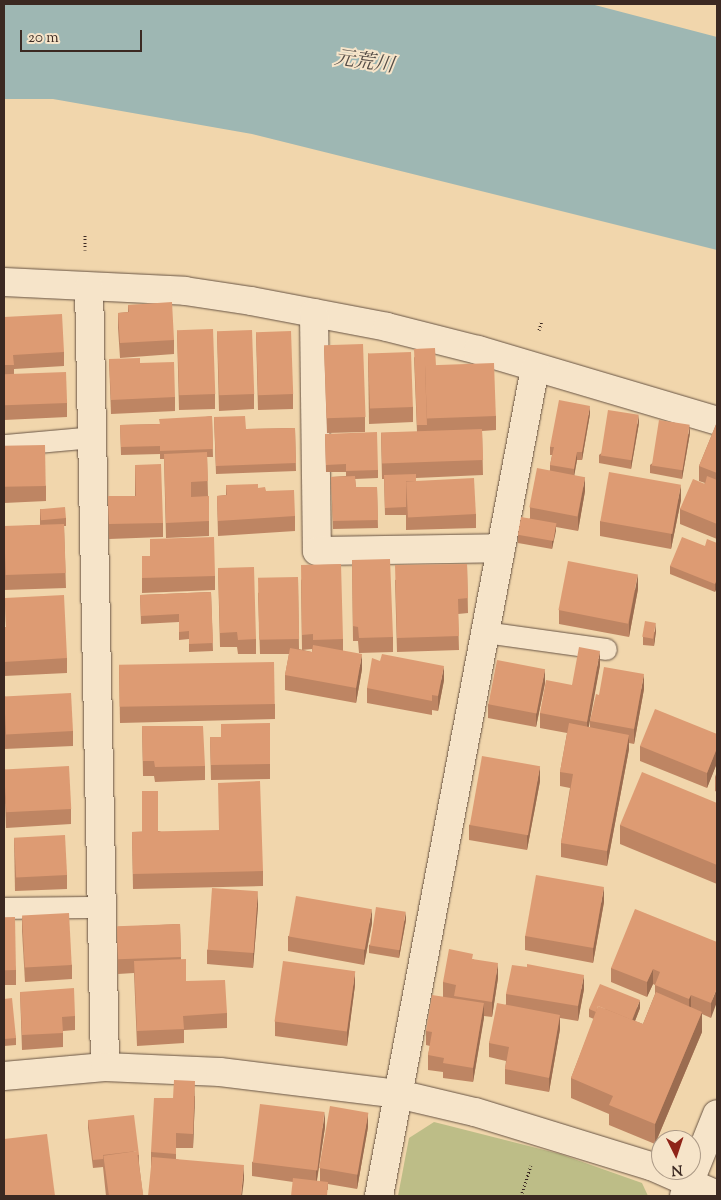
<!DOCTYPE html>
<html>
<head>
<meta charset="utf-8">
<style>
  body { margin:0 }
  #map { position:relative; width:721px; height:1200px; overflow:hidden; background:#f1d6ac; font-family:"Sorts Mill Goudy","Noto Serif JP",serif }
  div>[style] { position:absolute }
  .green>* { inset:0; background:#bdbd87 }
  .water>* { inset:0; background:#9eb7b3 }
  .path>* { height:3px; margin-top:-1.5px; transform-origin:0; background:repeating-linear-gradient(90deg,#3b2922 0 1px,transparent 0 3.5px) }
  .roads { filter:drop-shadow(0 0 1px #685444) drop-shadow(0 0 1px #685444) }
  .service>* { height:21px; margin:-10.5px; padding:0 10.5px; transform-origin:10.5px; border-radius:10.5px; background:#f6e4c9 }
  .minor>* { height:28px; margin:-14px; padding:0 14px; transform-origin:14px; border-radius:14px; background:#f6e4c9 }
  .wall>* { inset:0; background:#be8563 }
  .shaded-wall>* { inset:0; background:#9b6c50 }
  .building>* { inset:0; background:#dd9b73; transform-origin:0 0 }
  span { translate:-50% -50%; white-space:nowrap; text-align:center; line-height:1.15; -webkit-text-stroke:4px #f6e4c9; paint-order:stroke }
  .water-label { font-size:20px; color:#544c46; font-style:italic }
  .frame { position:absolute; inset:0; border:5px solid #3b2922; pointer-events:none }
  .north { position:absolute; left:651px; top:1130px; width:50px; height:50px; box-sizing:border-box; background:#f6e4c9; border:1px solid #ab9986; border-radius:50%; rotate:176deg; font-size:14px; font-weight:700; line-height:20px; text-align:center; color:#3b2922 }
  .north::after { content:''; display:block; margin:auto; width:18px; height:22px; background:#8f2418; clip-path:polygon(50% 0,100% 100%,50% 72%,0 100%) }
  .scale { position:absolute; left:20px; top:30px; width:122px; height:22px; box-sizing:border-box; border:2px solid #3b2922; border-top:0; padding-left:6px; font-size:15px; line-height:18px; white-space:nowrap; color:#3b2922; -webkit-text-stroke:4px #f6e4c9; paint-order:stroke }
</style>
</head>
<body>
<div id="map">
  <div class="green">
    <div style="clip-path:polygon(434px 1122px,560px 1154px,642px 1183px,648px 1196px,398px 1196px,409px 1138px)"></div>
  </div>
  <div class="water">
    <div style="clip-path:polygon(4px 4px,591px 4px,717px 37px,717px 250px,252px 134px,53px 99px,4px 99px)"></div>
  </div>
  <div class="path">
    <div style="left:85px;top:250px;width:16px;rotate:-90deg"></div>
    <div style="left:539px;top:330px;width:10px;rotate:-73deg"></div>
    <div style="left:521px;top:1196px;width:32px;rotate:-72deg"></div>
  </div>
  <div class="roads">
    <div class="service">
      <div style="left:4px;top:445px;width:89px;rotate:-5.1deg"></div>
      <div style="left:485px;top:632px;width:122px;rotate:8deg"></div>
      <div style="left:4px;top:908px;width:98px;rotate:-0.6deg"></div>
    </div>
    <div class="minor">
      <div style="left:4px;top:282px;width:181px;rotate:2.8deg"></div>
      <div style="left:185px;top:291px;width:67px;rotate:8.6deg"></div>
      <div style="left:251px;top:301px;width:138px;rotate:10.8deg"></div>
      <div style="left:387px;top:327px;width:94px;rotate:14.2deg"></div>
      <div style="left:478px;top:350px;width:249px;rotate:16.5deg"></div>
      <div style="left:89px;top:287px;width:780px;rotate:88.82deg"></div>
      <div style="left:314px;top:313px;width:238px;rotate:89.3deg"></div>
      <div style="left:317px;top:551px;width:184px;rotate:-0.9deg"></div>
      <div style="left:4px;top:1076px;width:101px;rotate:-5.1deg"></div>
      <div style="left:105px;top:1067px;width:115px;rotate:2.5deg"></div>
      <div style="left:220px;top:1072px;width:179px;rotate:7deg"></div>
      <div style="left:398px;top:1094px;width:79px;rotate:13.2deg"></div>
      <div style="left:475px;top:1112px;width:184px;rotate:17.1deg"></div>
      <div style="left:651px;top:1166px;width:72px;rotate:23.7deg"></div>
      <div style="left:379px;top:1196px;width:843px;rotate:-79.33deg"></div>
      <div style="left:684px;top:1196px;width:88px;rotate:-68.1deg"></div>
    </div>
  </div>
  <div class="wall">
    <div style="clip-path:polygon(128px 305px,174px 340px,174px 354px,120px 358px,118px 328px,118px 313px,128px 312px)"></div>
    <div style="clip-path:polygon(4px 317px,64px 352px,64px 366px,14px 369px,14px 374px,67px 403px,67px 417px,4px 420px)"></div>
    <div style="clip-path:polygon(177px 330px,215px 394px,215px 409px,179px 410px)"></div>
    <div style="clip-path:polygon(217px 331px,254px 394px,254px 409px,219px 411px)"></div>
    <div style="clip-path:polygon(256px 332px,293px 394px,293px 409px,258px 410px)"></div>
    <div style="clip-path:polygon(324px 346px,365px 417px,365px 432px,327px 433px)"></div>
    <div style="clip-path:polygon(368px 353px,413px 407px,413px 422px,369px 424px)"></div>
    <div style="clip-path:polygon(414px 357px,436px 366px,496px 416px,496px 430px,482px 431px,483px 475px,416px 478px,416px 481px,476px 514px,476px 528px,406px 530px,406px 505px,406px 515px,385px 515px,384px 479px,382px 479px,381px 433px,417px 432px)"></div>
    <div style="clip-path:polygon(109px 359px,140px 363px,175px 397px,175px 411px,111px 414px)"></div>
    <div style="clip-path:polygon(590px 414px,582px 460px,577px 460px,574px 475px,585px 491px,578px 531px,556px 527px,552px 549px,518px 543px,518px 535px,530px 518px,530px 507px,550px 470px,550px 465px,552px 455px,550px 455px,550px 447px)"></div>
    <div style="clip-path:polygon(212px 416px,213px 457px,207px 457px,208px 496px,191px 497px,209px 496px,209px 536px,166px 538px,164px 459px,160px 459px,160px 454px,121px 455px,120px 425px,159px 424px)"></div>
    <div style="clip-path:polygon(214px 417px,246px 429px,295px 428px,296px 471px,216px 474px)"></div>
    <div style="clip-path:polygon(717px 422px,717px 539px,680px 524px,680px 509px,705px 483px,699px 481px,699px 466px)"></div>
    <div style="clip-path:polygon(639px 423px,631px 469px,599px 463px,599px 455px)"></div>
    <div style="clip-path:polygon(690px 433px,682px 479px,650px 473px,650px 465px)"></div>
    <div style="clip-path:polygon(325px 434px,378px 470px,378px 478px,355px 479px,356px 487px,377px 487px,378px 528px,333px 529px,331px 477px,346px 476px,346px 472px,326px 472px)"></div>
    <div style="clip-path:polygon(4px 446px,46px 486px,46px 501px,4px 503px)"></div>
    <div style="clip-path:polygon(135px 465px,163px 523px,163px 537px,109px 539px,108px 496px,135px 496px)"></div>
    <div style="clip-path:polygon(226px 485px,258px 488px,266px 491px,295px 516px,295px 531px,218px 536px,217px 496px,226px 495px)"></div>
    <div style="clip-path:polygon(681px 500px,671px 549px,600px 536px,600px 521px)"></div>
    <div style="clip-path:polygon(40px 509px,66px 518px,66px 526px,64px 526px,66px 588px,4px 590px,4px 527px,40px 525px)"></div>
    <div style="clip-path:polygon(150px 539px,215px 576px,215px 590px,142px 593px,142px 556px,150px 556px)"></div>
    <div style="clip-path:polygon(717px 543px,717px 587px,715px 592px,670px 574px,670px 566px,705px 546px)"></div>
    <div style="clip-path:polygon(352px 560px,393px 637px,393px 652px,359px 653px,358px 641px,353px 641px)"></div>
    <div style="clip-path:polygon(467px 564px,468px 613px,458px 614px,459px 650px,397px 652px,395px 580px)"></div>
    <div style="clip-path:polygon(218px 568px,256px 639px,256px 654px,238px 654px,237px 647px,220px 647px)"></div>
    <div style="clip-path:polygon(298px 577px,299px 649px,312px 652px,312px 649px,302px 650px,301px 579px,343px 639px,343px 651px,362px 669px,356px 703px,285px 690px,285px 675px,289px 654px,260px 654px,258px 593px)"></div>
    <div style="clip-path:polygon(638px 589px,629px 637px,559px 624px,559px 610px)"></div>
    <div style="clip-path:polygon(211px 592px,213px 651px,189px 652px,189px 639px,179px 640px,179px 622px,141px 624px,140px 595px)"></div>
    <div style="clip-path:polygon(5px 598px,67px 658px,67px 673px,4px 676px,4px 627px,6px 627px)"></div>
    <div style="clip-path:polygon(656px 631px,654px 646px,643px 645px,643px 637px)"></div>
    <div style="clip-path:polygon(600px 665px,588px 727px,590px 727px,590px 721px,599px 695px,644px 689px,634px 744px,629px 743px,629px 749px,607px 866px,561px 857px,561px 843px,570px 788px,560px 786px,560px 772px,567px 733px,540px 728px,540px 713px,572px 685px)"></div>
    <div style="clip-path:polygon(119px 666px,275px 704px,275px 719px,120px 723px)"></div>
    <div style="clip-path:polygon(444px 680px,438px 711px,432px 710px,432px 715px,367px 703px,367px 688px)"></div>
    <div style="clip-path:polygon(545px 683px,536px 727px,488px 718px,488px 704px)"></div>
    <div style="clip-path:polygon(4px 696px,73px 731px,73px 746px,4px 749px)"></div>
    <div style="clip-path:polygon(270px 723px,270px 779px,211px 780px,210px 737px,221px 737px)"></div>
    <div style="clip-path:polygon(142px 726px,205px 766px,205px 780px,155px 782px,154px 776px,143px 776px)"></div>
    <div style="clip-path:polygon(717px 734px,717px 763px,707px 788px,640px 761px,640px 746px)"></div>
    <div style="clip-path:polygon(4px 769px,71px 809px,71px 824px,6px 828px)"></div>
    <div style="clip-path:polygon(717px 771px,717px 792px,715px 791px,715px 777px)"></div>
    <div style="clip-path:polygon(540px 781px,527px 850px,469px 840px,469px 825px)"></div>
    <div style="clip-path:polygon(717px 803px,717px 884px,620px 844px,620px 825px)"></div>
    <div style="clip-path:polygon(159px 831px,263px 871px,263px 886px,133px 889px,132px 832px)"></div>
    <div style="clip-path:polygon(14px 838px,67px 875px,67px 889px,15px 891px)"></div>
    <div style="clip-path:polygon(4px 848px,5px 877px,5px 891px,4px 892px)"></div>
    <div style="clip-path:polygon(604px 902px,593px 963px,525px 950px,525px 936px)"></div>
    <div style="clip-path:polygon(258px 906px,253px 968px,207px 964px,207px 950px)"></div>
    <div style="clip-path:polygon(22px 917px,72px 965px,72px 979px,25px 982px,22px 931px)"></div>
    <div style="clip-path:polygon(4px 918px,16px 970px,16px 985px,4px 985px)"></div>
    <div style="clip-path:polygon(406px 920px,399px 958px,369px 953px,369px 945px)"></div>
    <div style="clip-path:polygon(372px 923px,364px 965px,288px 951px,288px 936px)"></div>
    <div style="clip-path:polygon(180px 924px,181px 959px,186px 981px,227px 1013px,227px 1028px,184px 1030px,184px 1043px,137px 1046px,134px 973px,118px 974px,117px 927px)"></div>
    <div style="clip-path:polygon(717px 942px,711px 1018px,702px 1014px,702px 1032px,655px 1144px,609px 1125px,609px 1114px,571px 1098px,571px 1078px,594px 1019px,589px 1017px,589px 1009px,640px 1008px,635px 1021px,643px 1024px,655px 994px,655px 985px,653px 984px,647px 997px,611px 982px,611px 968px)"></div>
    <div style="clip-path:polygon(473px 959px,498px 978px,492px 1017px,484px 1016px,473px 1082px,443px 1078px,443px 1072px,428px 1070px,428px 1055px,430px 1046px,426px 1045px,426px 1031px,443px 997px,443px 982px)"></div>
    <div style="clip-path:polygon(355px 985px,347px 1046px,275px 1036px,275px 1021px)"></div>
    <div style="clip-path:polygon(584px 989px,578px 1021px,560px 1018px,560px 1029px,549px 1092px,505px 1084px,505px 1069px,506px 1061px,489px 1057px,489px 1043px,506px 1004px,506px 994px)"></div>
    <div style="clip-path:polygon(20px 992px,75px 1016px,75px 1030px,63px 1031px,63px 1047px,22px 1050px)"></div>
    <div style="clip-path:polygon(4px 999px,16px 1038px,16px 1045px,4px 1046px)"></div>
    <div style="clip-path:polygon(195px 1096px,193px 1148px,176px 1148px,176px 1159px,244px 1180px,151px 1166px,151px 1152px,173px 1098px)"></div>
    <div style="clip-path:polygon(88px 1120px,139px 1155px,139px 1163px,143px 1196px,106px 1196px,103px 1167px,93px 1168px,88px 1128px)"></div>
    <div style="clip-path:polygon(325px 1127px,317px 1181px,320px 1181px,320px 1168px,368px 1127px,357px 1189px,328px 1184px,328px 1190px,293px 1182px,252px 1176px,252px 1162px)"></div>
  </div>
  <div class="shaded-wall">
    <div style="clip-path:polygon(590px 406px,590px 414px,582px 460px,582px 452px)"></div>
    <div style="clip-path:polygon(639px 415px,639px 423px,631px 469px,631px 461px)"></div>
    <div style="clip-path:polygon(690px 425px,690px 433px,682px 479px,682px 471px)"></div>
    <div style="clip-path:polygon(577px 452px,577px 460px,574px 477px,574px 469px)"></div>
    <div style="clip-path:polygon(585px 477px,585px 491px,578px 531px,578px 516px)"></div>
    <div style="clip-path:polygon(681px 485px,681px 500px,671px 549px,671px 534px)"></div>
    <div style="clip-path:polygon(556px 523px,556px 531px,552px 549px,552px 541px)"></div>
    <div style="clip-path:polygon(638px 574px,638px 589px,629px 637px,629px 622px)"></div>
    <div style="clip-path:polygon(717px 579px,717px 587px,715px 592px,715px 584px)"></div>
    <div style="clip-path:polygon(656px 623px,656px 631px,654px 646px,654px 639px)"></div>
    <div style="clip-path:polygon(600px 651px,600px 665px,587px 737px,587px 722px)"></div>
    <div style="clip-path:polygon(362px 654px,362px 669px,356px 703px,356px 688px)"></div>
    <div style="clip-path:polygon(444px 666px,444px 680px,438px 711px,438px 696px)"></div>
    <div style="clip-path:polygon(545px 669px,545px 683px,536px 727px,536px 713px)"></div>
    <div style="clip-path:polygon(644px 674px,644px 689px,634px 744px,634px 729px)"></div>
    <div style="clip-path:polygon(629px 735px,629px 749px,607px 866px,607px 851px)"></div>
    <div style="clip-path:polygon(717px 748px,717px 763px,707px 788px,707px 773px)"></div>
    <div style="clip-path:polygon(540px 766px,540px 781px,527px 850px,527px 836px)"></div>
    <div style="clip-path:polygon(604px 887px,604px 902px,593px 963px,593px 948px)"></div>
    <div style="clip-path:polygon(258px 891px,258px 906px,253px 968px,253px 953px)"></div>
    <div style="clip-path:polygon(372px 909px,372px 923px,364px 965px,364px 950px)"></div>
    <div style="clip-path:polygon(406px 912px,406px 920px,399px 958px,399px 950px)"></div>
    <div style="clip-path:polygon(498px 963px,498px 978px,492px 1017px,492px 1002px)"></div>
    <div style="clip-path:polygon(653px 969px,653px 984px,647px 997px,647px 982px)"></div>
    <div style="clip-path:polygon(355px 971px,355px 985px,347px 1046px,347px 1032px)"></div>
    <div style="clip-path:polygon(584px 975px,584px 989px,578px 1021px,578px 1006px)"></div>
    <div style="clip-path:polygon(717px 988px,717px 1002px,711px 1018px,711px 1003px)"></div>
    <div style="clip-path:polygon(691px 995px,691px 1010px,689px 1014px,689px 999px)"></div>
    <div style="clip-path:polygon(640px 1000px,640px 1008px,630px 1034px,630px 1026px)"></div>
    <div style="clip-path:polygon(484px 1003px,484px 1018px,473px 1082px,473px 1068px)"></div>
    <div style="clip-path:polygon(702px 1012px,702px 1032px,655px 1144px,655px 1124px)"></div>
    <div style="clip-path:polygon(560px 1015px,560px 1029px,549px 1092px,549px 1078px)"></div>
    <div style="clip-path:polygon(195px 1081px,195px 1096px,193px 1148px,193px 1134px)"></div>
    <div style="clip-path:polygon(325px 1112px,325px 1127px,316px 1185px,316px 1170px)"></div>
    <div style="clip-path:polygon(368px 1113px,368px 1127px,357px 1189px,357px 1174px)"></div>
    <div style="clip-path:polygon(244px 1165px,244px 1180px,242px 1196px,241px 1196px)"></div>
  </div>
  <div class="building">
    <div style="clip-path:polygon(172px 302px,174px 340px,120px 343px,118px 313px,129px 312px,128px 305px)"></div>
    <div style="clip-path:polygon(62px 314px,64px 352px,13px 355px,14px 365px,4px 365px,4px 317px)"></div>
    <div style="left:213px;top:329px;width:65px;height:36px;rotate:88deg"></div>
    <div style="left:252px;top:330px;width:64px;height:35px;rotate:88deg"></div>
    <div style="left:291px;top:331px;width:63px;height:35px;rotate:88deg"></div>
    <div style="left:363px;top:344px;width:73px;height:39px;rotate:88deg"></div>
    <div style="clip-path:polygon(435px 348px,436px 366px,425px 366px,427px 425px,417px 425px,414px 349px)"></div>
    <div style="left:411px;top:352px;width:55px;height:43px;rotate:88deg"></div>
    <div style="clip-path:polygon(140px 358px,140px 363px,174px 362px,175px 397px,111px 400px,109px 359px)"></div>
    <div style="left:494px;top:363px;width:53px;height:69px;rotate:88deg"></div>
    <div style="left:66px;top:372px;width:31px;height:62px;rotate:88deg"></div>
    <div style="clip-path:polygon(559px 400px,590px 406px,582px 452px,577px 452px,574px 469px,550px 465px,554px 447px,550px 447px)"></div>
    <div style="left:608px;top:410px;width:31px;height:46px;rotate:9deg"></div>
    <div style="clip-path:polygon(212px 416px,213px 449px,160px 451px,160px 446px,121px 447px,120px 425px,160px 424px,159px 419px)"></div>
    <div style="clip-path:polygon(245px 416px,246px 429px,295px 428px,296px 463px,216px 466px,214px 417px)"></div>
    <div style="left:659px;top:420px;width:31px;height:46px;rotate:9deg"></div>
    <div style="clip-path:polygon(717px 422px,717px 473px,699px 466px)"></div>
    <div style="left:482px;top:429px;width:31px;height:101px;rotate:88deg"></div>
    <div style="clip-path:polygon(377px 432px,378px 470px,346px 471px,346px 464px,326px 465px,325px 434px)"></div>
    <div style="left:45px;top:445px;width:41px;height:41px;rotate:89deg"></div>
    <div style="clip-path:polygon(207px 452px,208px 481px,191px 482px,191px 497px,209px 496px,209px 521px,166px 523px,164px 454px)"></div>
    <div style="clip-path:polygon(161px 464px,163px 523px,109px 524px,108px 496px,136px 496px,135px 465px)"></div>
    <div style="left:537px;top:468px;width:49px;height:40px;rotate:11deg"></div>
    <div style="left:609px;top:472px;width:73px;height:50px;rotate:10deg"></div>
    <div style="clip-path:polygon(416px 474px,416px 481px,406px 481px,406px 507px,385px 508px,384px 475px)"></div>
    <div style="clip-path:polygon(355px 476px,356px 487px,377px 487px,378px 520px,333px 521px,331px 477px)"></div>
    <div style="clip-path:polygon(707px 476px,717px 480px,717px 524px,680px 509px,693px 479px,705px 484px)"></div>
    <div style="left:474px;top:478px;width:36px;height:68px;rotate:87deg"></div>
    <div style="clip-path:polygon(258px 484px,258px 488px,265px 487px,266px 491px,294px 490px,295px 516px,218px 521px,217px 496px,227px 495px,226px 485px)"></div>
    <div style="left:65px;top:507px;width:11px;height:25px;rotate:85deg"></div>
    <div style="left:521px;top:517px;width:36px;height:18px;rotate:10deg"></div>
    <div style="left:64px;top:524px;width:49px;height:60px;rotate:88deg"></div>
    <div style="clip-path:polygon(214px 537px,215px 576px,142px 578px,142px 556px,150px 556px,150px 539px)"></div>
    <div style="clip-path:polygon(682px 537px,705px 546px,707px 539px,717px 543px,717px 579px,715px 584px,670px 566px)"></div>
    <div style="clip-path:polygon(390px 559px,393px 637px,359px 638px,358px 627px,353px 626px,352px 560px)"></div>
    <div style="left:568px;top:561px;width:71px;height:50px;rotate:11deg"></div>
    <div style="clip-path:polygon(341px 564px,343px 639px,313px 640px,313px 634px,302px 635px,301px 565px)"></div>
    <div style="clip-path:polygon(467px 564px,468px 598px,458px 599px,459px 636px,397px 638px,395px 565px)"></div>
    <div style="clip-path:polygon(254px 567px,256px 639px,238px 640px,237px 632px,220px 633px,218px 568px)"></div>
    <div style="left:298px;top:577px;width:62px;height:40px;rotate:89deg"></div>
    <div style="clip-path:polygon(211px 592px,213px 643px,189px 644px,189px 631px,179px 632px,179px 614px,141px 616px,140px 595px)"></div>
    <div style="clip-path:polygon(64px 595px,67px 658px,4px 662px,4px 627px,6px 627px,5px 598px)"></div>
    <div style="left:645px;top:621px;width:11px;height:16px;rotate:10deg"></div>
    <div style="clip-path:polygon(313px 645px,362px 654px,356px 688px,285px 675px,290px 648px,312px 652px)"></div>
    <div style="clip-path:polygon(579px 647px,600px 651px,587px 722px,540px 713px,546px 680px,572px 685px)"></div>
    <div style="clip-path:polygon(382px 654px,444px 666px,438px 696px,432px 695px,432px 701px,367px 688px,372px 658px,380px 661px)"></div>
    <div style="left:497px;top:660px;width:49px;height:45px;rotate:11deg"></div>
    <div style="left:274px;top:662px;width:42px;height:155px;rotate:89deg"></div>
    <div style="clip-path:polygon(604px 667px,644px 674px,634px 729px,590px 721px,596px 694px,599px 695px)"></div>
    <div style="left:71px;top:693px;width:38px;height:67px;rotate:87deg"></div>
    <div style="clip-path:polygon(655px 709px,717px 734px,717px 748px,707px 773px,640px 746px)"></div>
    <div style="clip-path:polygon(270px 723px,270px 764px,211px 765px,210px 737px,221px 737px,221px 724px)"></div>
    <div style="clip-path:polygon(569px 723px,629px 735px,607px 851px,561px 843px,573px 774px,560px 772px)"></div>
    <div style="clip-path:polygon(142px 726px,203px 726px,205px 766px,155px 767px,154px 761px,143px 761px)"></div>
    <div style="left:482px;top:756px;width:59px;height:70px;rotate:10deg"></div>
    <div style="left:69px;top:766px;width:43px;height:65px;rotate:87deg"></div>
    <div style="clip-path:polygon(642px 772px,717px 803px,717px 865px,620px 825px)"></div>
    <div style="clip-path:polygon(260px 781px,263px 871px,133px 874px,132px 832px,219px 830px,218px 783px)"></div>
    <div style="left:142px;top:791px;width:16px;height:41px"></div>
    <div style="left:65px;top:835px;width:40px;height:51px;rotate:87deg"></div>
    <div style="clip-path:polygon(4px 848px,5px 877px,4px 877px)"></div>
    <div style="left:536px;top:875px;width:69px;height:62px;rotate:10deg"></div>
    <div style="left:212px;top:888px;width:46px;height:62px;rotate:4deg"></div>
    <div style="left:296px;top:896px;width:77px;height:41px;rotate:10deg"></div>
    <div style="left:376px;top:907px;width:30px;height:39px;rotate:9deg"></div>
    <div style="clip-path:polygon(635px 909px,717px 942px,717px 988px,711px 1003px,691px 995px,689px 999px,655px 985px,660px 972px,653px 969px,647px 982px,611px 968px)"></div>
    <div style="left:69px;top:913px;width:52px;height:47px;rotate:87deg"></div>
    <div style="left:15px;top:917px;width:53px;height:11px;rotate:89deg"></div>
    <div style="left:180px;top:924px;width:33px;height:63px;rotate:88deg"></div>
    <div style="clip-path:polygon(449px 949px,473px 954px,472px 959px,498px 963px,492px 1002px,454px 996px,456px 985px,443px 982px)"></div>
    <div style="clip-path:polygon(186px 959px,186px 981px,225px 980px,227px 1013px,183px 1016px,184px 1029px,137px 1031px,134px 961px)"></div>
    <div style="left:283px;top:961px;width:73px;height:61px;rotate:8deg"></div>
    <div style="clip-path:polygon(527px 964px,584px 975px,578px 1006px,506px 994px,512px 965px,527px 967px)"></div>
    <div style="clip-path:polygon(600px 984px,640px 1000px,632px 1020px,598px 1006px,596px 1012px,589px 1009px)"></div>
    <div style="clip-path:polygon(74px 988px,75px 1016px,62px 1017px,63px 1033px,22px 1035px,20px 992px)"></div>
    <div style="clip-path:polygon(656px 992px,702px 1012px,655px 1124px,609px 1105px,613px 1096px,571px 1078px,598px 1006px,643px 1024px)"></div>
    <div style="clip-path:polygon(432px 995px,484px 1003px,473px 1068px,443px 1063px,444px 1058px,428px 1055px,432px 1032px,426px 1031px)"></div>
    <div style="clip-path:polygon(12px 998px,16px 1038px,4px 1039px,4px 999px)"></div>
    <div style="clip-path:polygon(497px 1003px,560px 1015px,549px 1078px,505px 1069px,509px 1047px,489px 1043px)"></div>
    <div style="clip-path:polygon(174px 1080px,195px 1081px,193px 1134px,176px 1133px,176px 1154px,151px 1152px,154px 1098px,173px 1098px)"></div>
    <div style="left:260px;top:1104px;width:65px;height:59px;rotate:7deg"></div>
    <div style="left:330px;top:1106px;width:39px;height:63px;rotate:10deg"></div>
    <div style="clip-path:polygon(134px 1115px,139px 1155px,137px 1155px,137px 1151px,103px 1155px,103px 1159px,93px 1160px,88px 1120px)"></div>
    <div style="clip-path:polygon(47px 1134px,55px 1196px,4px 1196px,4px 1139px)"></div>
    <div style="left:137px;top:1151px;width:45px;height:34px;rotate:82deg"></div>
    <div style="clip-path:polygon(152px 1157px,244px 1165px,241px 1196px,148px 1196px)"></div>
    <div style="clip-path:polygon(293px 1178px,328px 1182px,327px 1196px,291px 1196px)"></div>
  </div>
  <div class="water-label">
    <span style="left:364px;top:63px;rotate:8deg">元荒川</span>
  </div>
  <div class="frame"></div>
  <div class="north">N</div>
  <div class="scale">20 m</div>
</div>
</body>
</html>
